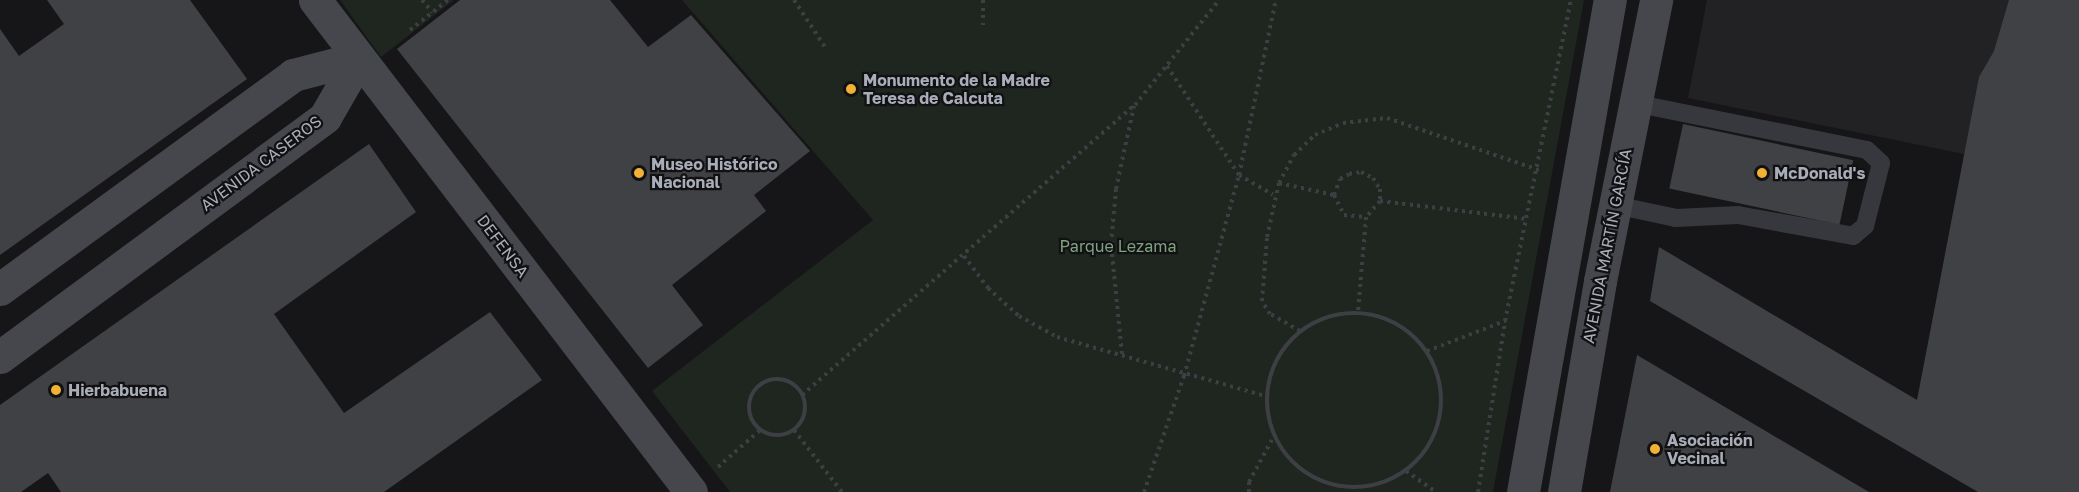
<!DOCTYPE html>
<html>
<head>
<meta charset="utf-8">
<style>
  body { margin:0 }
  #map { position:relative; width:2079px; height:492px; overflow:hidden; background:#161618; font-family:"Golos Text",sans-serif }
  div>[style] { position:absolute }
  .built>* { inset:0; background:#222225 }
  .green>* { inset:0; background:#1e261f }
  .building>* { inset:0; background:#404145; transform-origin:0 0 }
  .path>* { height:4px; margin-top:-2px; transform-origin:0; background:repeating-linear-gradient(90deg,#3d3f44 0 3px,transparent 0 7.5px) }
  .path>.ring { margin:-2px; padding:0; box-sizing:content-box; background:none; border:4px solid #3d3f44; border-radius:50% }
  .service>* { height:18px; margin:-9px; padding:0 9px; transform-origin:9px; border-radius:9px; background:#37383d }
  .secondary>* { height:33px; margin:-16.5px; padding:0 16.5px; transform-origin:16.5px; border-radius:16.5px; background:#45474d }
  .dots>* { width:16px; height:16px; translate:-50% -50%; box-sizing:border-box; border:3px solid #111113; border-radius:50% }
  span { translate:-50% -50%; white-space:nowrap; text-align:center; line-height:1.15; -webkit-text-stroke:4.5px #111113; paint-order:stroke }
  .poi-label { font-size:16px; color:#a8adb8; font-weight:700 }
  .left { translate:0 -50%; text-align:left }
  .street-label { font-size:16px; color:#a8adb8 }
  .park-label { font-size:16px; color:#7fa381 }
</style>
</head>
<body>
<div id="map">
  <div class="built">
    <div style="clip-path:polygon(1707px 0,2079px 0,1964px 154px,1688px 98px)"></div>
  </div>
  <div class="green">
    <div style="clip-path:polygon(340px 0,454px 0,381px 57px)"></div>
    <div style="clip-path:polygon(682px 0,1584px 0,1493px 492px,730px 492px,652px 391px,873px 220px)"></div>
  </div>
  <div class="building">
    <div style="clip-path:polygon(47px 0,190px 0,247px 79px,0 255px,0 29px,19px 56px,64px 24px)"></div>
    <div style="clip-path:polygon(460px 0,610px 0,648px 47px,691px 15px,810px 151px,754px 195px,766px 211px,672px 285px,703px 325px,648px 368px,397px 49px)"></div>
    <div style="clip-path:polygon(2009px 0,2079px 0,2079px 492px,1978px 492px,1650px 301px,1659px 247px,1917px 400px,1979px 77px,1994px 51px)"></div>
    <div style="left:1683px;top:124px;width:174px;height:66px;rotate:12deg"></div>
    <div style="clip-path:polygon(369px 144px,416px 212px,274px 314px,344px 413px,490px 312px,542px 380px,384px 492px,61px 492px,48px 473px,21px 492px,0 492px,0 405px)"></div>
    <div style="clip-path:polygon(1637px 355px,1869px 492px,1610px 492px)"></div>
  </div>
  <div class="path">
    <div style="left:422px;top:0;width:16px;rotate:50deg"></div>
    <div style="left:794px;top:0;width:60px;rotate:56.6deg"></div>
    <div style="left:983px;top:0;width:25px;rotate:90deg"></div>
    <div style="left:410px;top:30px;width:48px;rotate:-38.3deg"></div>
    <div style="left:1167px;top:66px;width:131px;rotate:56.6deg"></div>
    <div style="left:1239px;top:175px;width:39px;rotate:30deg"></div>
    <div style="left:1279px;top:183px;width:56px;rotate:12.3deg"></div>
    <div style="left:1334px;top:195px;width:22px;rotate:63deg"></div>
    <div style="left:1344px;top:215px;width:22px;rotate:5deg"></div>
    <div style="left:1366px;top:217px;width:95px;rotate:94.8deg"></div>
    <div style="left:1334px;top:195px;width:17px;rotate:-69deg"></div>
    <div style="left:1340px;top:179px;width:10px;rotate:-29deg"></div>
    <div style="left:1349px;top:174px;width:12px;rotate:-9deg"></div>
    <div style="left:1361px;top:172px;width:13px;rotate:27deg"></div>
    <div style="left:1373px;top:178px;width:13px;rotate:58deg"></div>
    <div style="left:1380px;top:189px;width:12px;rotate:90deg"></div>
    <div style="left:1380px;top:201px;width:21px;rotate:131deg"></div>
    <div style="left:1380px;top:201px;width:149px;rotate:6.9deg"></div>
    <div style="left:964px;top:256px;width:40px;rotate:53deg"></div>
    <div style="left:988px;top:288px;width:42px;rotate:42.1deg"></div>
    <div style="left:1019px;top:316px;width:43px;rotate:28.9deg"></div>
    <div style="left:1057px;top:337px;width:217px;rotate:15.8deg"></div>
    <div class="ring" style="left:1267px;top:313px;width:170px;height:170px"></div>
    <div style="left:1300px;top:331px;width:34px;rotate:-150deg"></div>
    <div style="left:1270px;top:314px;width:15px;rotate:-122deg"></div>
    <div style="left:1262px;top:301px;width:64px;rotate:-85.5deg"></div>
    <div style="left:1267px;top:237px;width:55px;rotate:-77.5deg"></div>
    <div style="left:1279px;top:183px;width:32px;rotate:-62deg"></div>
    <div style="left:1294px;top:155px;width:29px;rotate:-44deg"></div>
    <div style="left:1315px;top:135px;width:30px;rotate:-23deg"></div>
    <div style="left:1343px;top:123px;width:44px;rotate:-6.5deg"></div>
    <div style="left:1387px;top:118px;width:161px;rotate:18.9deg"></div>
    <div style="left:1427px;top:351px;width:84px;rotate:-21deg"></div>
    <div style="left:1122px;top:354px;width:111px;rotate:-95.7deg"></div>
    <div style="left:1111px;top:244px;width:55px;rotate:-84.8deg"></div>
    <div style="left:1116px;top:189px;width:85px;rotate:-77.8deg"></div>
    <div class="ring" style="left:749px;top:379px;width:52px;height:52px"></div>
    <div style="left:802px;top:395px;width:442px;rotate:-41.1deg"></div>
    <div style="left:1135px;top:105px;width:134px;rotate:-51.3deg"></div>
    <div style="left:794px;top:430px;width:78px;rotate:52.3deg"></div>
    <div style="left:718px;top:467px;width:56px;rotate:-41.4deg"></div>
    <div style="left:1406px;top:471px;width:37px;rotate:35deg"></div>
    <div style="left:1144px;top:492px;width:123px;rotate:-71deg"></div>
    <div style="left:1184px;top:376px;width:208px;rotate:-74.7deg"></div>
    <div style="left:1239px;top:175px;width:179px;rotate:-78.1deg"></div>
    <div style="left:1249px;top:492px;width:10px;rotate:-90deg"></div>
    <div style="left:1249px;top:482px;width:52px;rotate:-61.5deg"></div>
    <div style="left:1478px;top:492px;width:173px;rotate:-81deg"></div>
    <div style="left:1505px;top:321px;width:328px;rotate:-78.4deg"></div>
  </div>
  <div class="service">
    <div style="left:1615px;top:205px;width:62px;rotate:12deg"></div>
    <div style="left:1676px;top:218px;width:62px;rotate:-2.8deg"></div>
    <div style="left:1738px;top:215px;width:117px;rotate:10.3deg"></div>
    <div style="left:1853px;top:236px;width:16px;rotate:-40deg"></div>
    <div style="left:1865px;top:226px;width:65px;rotate:-75.7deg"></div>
    <div style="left:1881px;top:163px;width:19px;rotate:-137deg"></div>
    <div style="left:1867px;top:150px;width:238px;rotate:-168.6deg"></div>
  </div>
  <div class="secondary">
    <div style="left:315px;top:0;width:619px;rotate:52.61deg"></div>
    <div style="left:0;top:289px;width:363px;rotate:-36.1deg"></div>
    <div style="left:293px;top:75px;width:68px;rotate:-14.4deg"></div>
    <div style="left:0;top:357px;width:404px;rotate:-36.4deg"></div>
    <div style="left:325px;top:117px;width:68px;rotate:-60deg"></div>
    <div style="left:1523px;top:492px;width:500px;rotate:-80deg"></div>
    <div style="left:1564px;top:492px;width:214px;rotate:-80.3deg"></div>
    <div style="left:1600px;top:281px;width:287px;rotate:-78.7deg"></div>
  </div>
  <div class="dots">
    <div style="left:851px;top:89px;background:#f2b134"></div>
    <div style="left:639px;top:173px;background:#f2b134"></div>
    <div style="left:1762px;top:173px;background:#f2b134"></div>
    <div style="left:56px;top:390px;background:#f2b134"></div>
    <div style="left:1655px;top:449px;background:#f2b134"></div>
  </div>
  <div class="poi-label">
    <span class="left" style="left:863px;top:89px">Monumento de la Madre<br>Teresa de Calcuta</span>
    <span class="left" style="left:651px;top:173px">Museo Histórico<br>Nacional</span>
    <span class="left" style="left:1774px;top:173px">McDonald's</span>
    <span class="left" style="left:68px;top:390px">Hierbabuena</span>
    <span class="left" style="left:1667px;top:449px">Asociación<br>Vecinal</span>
  </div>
  <div class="street-label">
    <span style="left:261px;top:163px;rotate:-37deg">AVENIDA CASEROS</span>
    <span style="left:503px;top:246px;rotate:53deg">DEFENSA</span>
    <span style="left:1607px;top:246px;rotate:-79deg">AVENIDA MARTÍN GARCÍA</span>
  </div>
  <div class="park-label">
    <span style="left:1118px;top:246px">Parque Lezama</span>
  </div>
</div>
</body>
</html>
